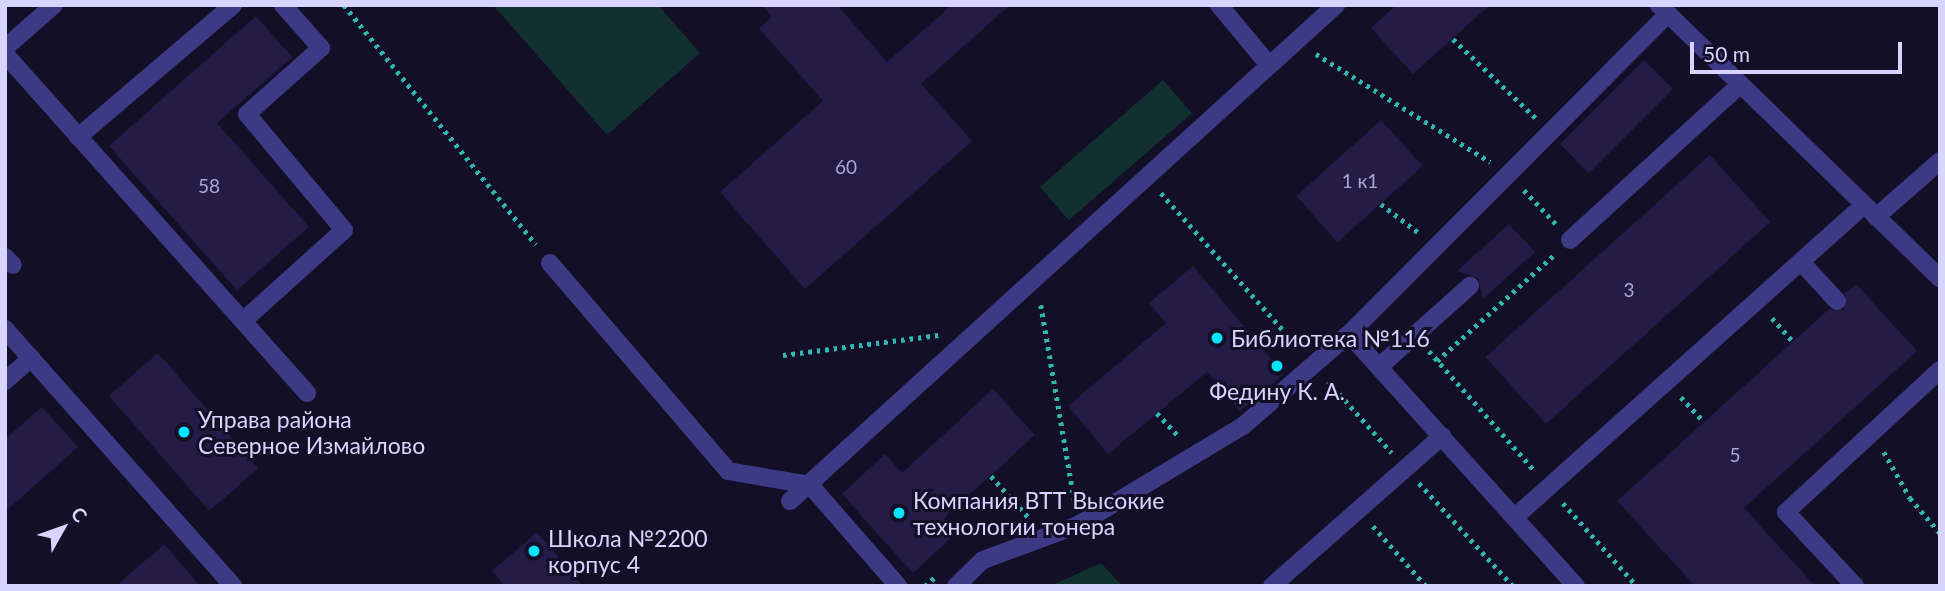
<!DOCTYPE html>
<html>
<head>
<meta charset="utf-8">
<style>
  body { margin:0 }
  #map { position:relative; width:1945px; height:591px; overflow:hidden; background:#130f26; font-family:Lato,sans-serif }
  div>[style] { position:absolute }
  .green>* { inset:0; background:#12302f; transform-origin:0 0 }
  .building>* { inset:0; background:#241b47; transform-origin:0 0 }
  .path>* { height:4.5px; margin-top:-2.25px; transform-origin:0; background:repeating-linear-gradient(90deg,#2fb8b0 0 3.5px,transparent 0 8.5px) }
  .minor>* { height:18px; margin:-9px; padding:0 9px; transform-origin:9px; border-radius:9px; background:#3d3a85 }
  .dots>* { width:19px; height:19px; translate:-50% -50%; box-sizing:border-box; border:4px solid #130f26; border-radius:50% }
  span { translate:-50% -50%; white-space:nowrap; text-align:center; line-height:1.15; -webkit-text-stroke:6px #130f26; paint-order:stroke }
  .number-label { font-size:19px; color:#aca6d1 }
  .number-label span { -webkit-text-stroke-width:0 }
  .poi-label { font-size:23px; color:#d9d4ff }
  .left { translate:0 -50%; text-align:left }
  .frame { position:absolute; inset:0; border:7px solid #d9d4ff; pointer-events:none }
  .north { position:absolute; left:28px; top:493px; width:70px; height:70px; -webkit-text-stroke:5px #130f26; paint-order:stroke; rotate:50deg; font-size:19px; font-weight:700; line-height:28px; text-align:center; color:#d9d4ff }
  .north::after { content:''; display:block; margin:auto; width:24px; height:32px; background:#d9d4ff; clip-path:polygon(50% 0,100% 100%,50% 72%,0 100%) }
  .scale { position:absolute; left:1690px; top:42px; width:212px; height:32px; box-sizing:border-box; border:4px solid #d9d4ff; border-top:0; padding-left:9px; font-size:21px; line-height:24px; white-space:nowrap; color:#d9d4ff; -webkit-text-stroke:5px #130f26; paint-order:stroke }
</style>
</head>
<body>
<div id="map">
  <div class="green">
    <div style="clip-path:polygon(493px 5px,658px 5px,700px 53px,607px 135px)"></div>
    <div style="left:1163px;top:80px;width:44px;height:163px;rotate:49deg"></div>
    <div style="clip-path:polygon(1101px 563px,1122px 586px,1050px 586px)"></div>
  </div>
  <div class="building">
    <div style="clip-path:polygon(762px 5px,837px 5px,887px 62px,952px 5px,1010px 5px,921px 84px,972px 141px,805px 289px,720px 192px,823px 101px,759px 28px,772px 17px)"></div>
    <div style="clip-path:polygon(1396px 5px,1490px 5px,1413px 74px,1371px 28px)"></div>
    <div style="clip-path:polygon(256px 16px,292px 57px,217px 123px,309px 227px,237px 290px,109px 146px)"></div>
    <div style="left:1644px;top:60px;width:41px;height:119px;rotate:45deg"></div>
    <div style="left:1381px;top:120px;width:62px;height:114px;rotate:48deg"></div>
    <div style="left:1710px;top:155px;width:90px;height:302px;rotate:48deg"></div>
    <div style="clip-path:polygon(1509px 224px,1535px 252px,1483px 299px,1478px 278px,1457px 271px)"></div>
    <div style="clip-path:polygon(1193px 266px,1284px 374px,1240px 411px,1207px 372px,1108px 454px,1068px 406px,1166px 323px,1149px 303px)"></div>
    <div style="clip-path:polygon(1856px 284px,1917px 351px,1744px 508px,1815px 586px,1695px 586px,1617px 501px,1829px 309px,1844px 310px,1845px 293px)"></div>
    <div style="left:158px;top:353px;width:153px;height:65px;rotate:49deg"></div>
    <div style="clip-path:polygon(993px 389px,1035px 435px,943px 519px,956px 533px,913px 573px,842px 494px,885px 454px,902px 473px)"></div>
    <div style="clip-path:polygon(42px 407px,78px 447px,5px 512px,5px 439px)"></div>
    <div style="clip-path:polygon(537px 532px,583px 586px,505px 586px,492px 571px)"></div>
    <div style="clip-path:polygon(164px 544px,200px 586px,116px 586px)"></div>
  </div>
  <div class="path">
    <div style="left:344px;top:5px;width:307px;rotate:51.3deg"></div>
    <div style="left:1453px;top:39px;width:115px;rotate:43.6deg"></div>
    <div style="left:1316px;top:54px;width:205px;rotate:31.8deg"></div>
    <div style="left:1524px;top:190px;width:47px;rotate:46.7deg"></div>
    <div style="left:1161px;top:193px;width:208px;rotate:48.3deg"></div>
    <div style="left:1381px;top:204px;width:48px;rotate:37.3deg"></div>
    <div style="left:1041px;top:305px;width:201px;rotate:80.3deg"></div>
    <div style="left:1772px;top:318px;width:31px;rotate:48deg"></div>
    <div style="left:1429px;top:351px;width:159px;rotate:48.6deg"></div>
    <div style="left:783px;top:355px;width:157px;rotate:-7.3deg"></div>
    <div style="left:1437px;top:361px;width:161px;rotate:-42.2deg"></div>
    <div style="left:1328px;top:381px;width:96px;rotate:48.4deg"></div>
    <div style="left:1681px;top:397px;width:34px;rotate:47deg"></div>
    <div style="left:1157px;top:413px;width:34px;rotate:47deg"></div>
    <div style="left:1884px;top:452px;width:53px;rotate:60.5deg"></div>
    <div style="left:1910px;top:498px;width:46px;rotate:49.4deg"></div>
    <div style="left:991px;top:476px;width:58px;rotate:47.8deg"></div>
    <div style="left:1419px;top:483px;width:139px;rotate:47.6deg"></div>
    <div style="left:1563px;top:503px;width:111px;rotate:48.3deg"></div>
    <div style="left:1373px;top:526px;width:80px;rotate:48.5deg"></div>
    <div style="left:925px;top:586px;width:12px;rotate:-42deg"></div>
  </div>
  <div class="minor">
    <div style="left:1219px;top:5px;width:78px;rotate:50.2deg"></div>
    <div style="left:1659px;top:5px;width:392px;rotate:44.2deg"></div>
    <div style="left:5px;top:48px;width:65px;rotate:-41.3deg"></div>
    <div style="left:5px;top:54px;width:454px;rotate:48.3deg"></div>
    <div style="left:78px;top:137px;width:204px;rotate:-40.4deg"></div>
    <div style="left:1876px;top:217px;width:85px;rotate:-41.2deg"></div>
    <div style="left:1570px;top:240px;width:230px;rotate:-42.4deg"></div>
    <div style="left:5px;top:257px;width:11px;rotate:45deg"></div>
    <div style="left:1801px;top:262px;width:53px;rotate:47.3deg"></div>
    <div style="left:550px;top:263px;width:274px;rotate:49.4deg"></div>
    <div style="left:728px;top:471px;width:83px;rotate:9.7deg"></div>
    <div style="left:810px;top:485px;width:134px;rotate:48.9deg"></div>
    <div style="left:243px;top:321px;width:136px;rotate:-42deg"></div>
    <div style="left:344px;top:230px;width:151px;rotate:-129.9deg"></div>
    <div style="left:247px;top:114px;width:99px;rotate:-41.7deg"></div>
    <div style="left:321px;top:48px;width:57px;rotate:-131.5deg"></div>
    <div style="left:5px;top:329px;width:344px;rotate:48.4deg"></div>
    <div style="left:1349px;top:334px;width:339px;rotate:48deg"></div>
    <div style="left:1379px;top:367px;width:122px;rotate:-41.7deg"></div>
    <div style="left:5px;top:381px;width:35px;rotate:-41deg"></div>
    <div style="left:790px;top:501px;width:738px;rotate:-42.25deg"></div>
    <div style="left:1515px;top:517px;width:468px;rotate:-41.8deg"></div>
    <div style="left:956px;top:586px;width:37px;rotate:-44deg"></div>
    <div style="left:983px;top:560px;width:101px;rotate:-20.2deg"></div>
    <div style="left:1078px;top:525px;width:192px;rotate:-31deg"></div>
    <div style="left:1243px;top:426px;width:140px;rotate:-41deg"></div>
    <div style="left:1349px;top:334px;width:450px;rotate:-45.1deg"></div>
    <div style="left:1272px;top:586px;width:227px;rotate:-41.4deg"></div>
    <div style="left:1855px;top:586px;width:101px;rotate:-133deg"></div>
    <div style="left:1786px;top:512px;width:209px;rotate:-42.7deg"></div>
  </div>
  <div class="dots">
    <div style="left:1217px;top:338px;background:#00e5ff"></div>
    <div style="left:1277px;top:366px;background:#00e5ff"></div>
    <div style="left:184px;top:432px;background:#00e5ff"></div>
    <div style="left:899px;top:513px;background:#00e5ff"></div>
    <div style="left:534px;top:551px;background:#00e5ff"></div>
  </div>
  <div class="number-label">
    <span style="left:846px;top:167px">60</span>
    <span style="left:1360px;top:181px">1 к1</span>
    <span style="left:209px;top:186px">58</span>
    <span style="left:1629px;top:290px">3</span>
    <span style="left:1735px;top:455px">5</span>
  </div>
  <div class="poi-label">
    <span class="left" style="left:1231px;top:338px">Библиотека №116</span>
    <span style="left:1277px;top:391px">Федину К. А.</span>
    <span class="left" style="left:198px;top:432px">Управа района<br>Северное Измайлово</span>
    <span class="left" style="left:913px;top:513px">Компания ВТТ Высокие<br>технологии тонера</span>
    <span class="left" style="left:548px;top:551px">Школа №2200<br>корпус 4</span>
  </div>
  <div class="frame"></div>
  <div class="north">С</div>
  <div class="scale">50 m</div>
</div>
</body>
</html>
